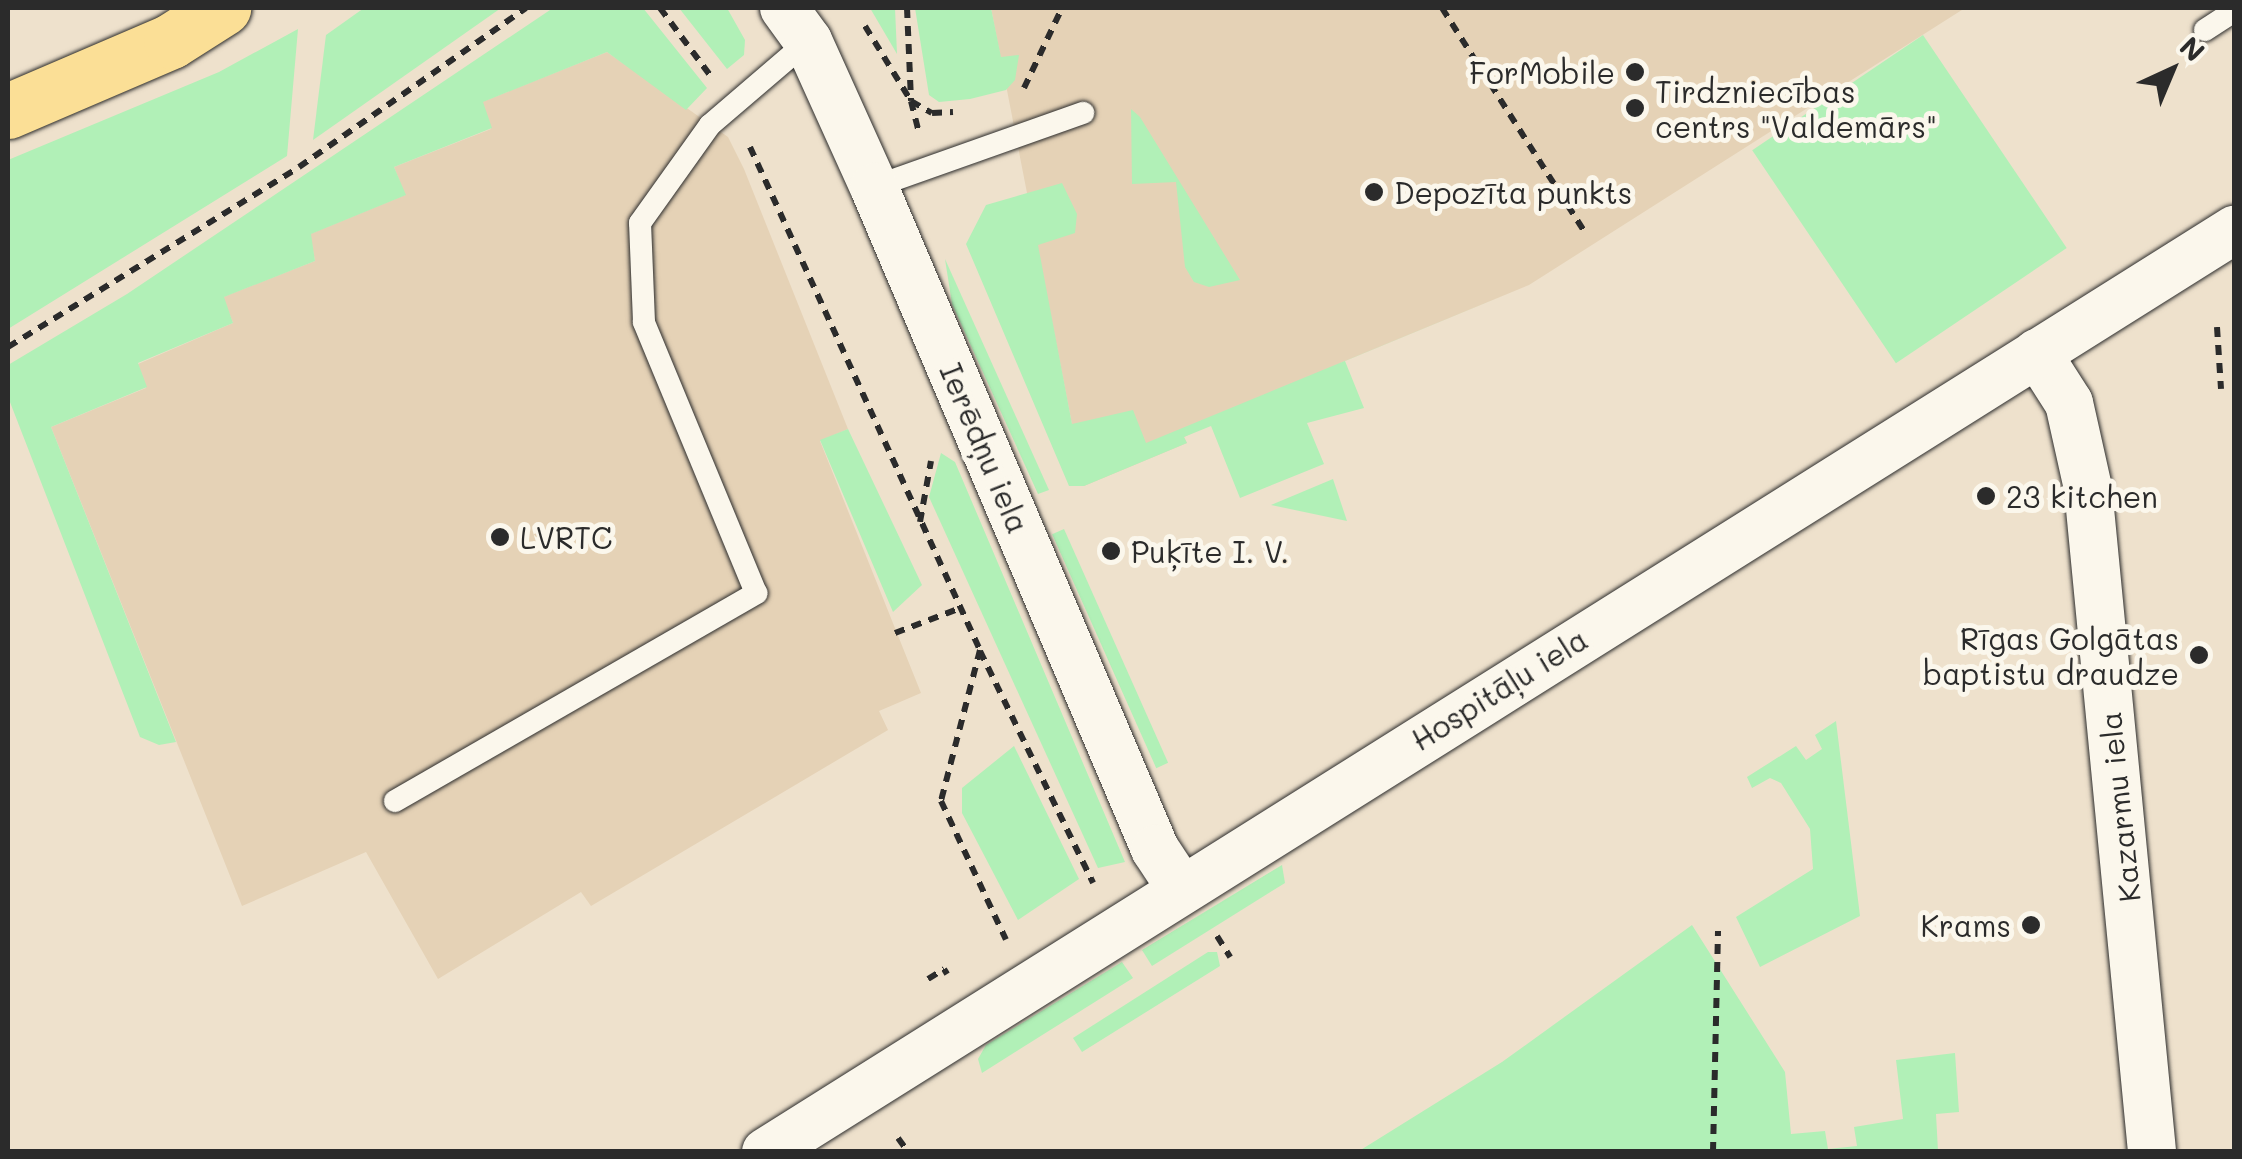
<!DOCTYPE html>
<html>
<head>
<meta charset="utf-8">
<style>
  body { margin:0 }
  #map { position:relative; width:2242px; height:1159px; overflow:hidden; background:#eee1cc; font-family:Mali,sans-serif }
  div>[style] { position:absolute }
  .built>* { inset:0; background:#e5d2b6 }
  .green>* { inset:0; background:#b1f0b7; transform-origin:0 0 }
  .path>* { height:6px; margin-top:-3px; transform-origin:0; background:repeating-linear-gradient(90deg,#2b2b2b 0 10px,transparent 0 18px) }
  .roads { filter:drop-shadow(0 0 2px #2b2b2b) drop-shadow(0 0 2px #2b2b2b) }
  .service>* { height:22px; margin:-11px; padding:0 11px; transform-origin:11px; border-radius:11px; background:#fbf7ec }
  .minor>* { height:48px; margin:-24px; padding:0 24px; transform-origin:24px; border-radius:24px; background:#fbf7ec }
  .primary>* { height:55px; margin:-27.5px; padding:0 27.5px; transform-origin:27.5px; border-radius:27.5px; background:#fbdf96 }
  .dots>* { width:28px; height:28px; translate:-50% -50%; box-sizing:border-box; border:5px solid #fbf7ec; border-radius:50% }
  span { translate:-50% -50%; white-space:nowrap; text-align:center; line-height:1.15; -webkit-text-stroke:10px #fbf7ec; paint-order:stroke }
  .poi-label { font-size:30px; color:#2b2b2b }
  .right { translate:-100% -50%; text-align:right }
  .left { translate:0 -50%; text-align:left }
  .street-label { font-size:30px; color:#2b2b2b }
  .frame { position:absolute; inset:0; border:10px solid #2b2b2b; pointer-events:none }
  .north { position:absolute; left:2122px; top:20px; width:100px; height:100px; -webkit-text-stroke:8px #fbf7ec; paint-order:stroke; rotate:44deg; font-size:28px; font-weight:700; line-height:40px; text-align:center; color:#2b2b2b }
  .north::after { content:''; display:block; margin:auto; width:35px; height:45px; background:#2b2b2b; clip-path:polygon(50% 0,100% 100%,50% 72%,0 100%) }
</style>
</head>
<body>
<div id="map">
  <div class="built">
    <div style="clip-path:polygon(991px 8px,1965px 8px,1529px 285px,1345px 361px,1184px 437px,1187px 443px,1084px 486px)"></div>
    <div style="clip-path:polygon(607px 52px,728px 137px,744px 169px,848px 429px,820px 441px,921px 693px,879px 711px,888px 730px,591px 906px,581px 892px,438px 979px,366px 852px,242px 906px,51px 427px,146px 388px,138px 364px,233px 323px,223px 297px,315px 261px,310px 234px,405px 195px,394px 167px,491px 129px,482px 102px)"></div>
  </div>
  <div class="green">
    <div style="clip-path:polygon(364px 8px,501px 8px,313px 140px,326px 35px)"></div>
    <div style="clip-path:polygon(553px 8px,643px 8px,707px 88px,686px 110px,607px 52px,483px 102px,492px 128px,394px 167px,406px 195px,311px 234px,315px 261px,224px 297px,233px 323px,138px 363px,147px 387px,51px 427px,176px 742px,159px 745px,140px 737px,8px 397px,8px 365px,127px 294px)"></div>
    <div style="clip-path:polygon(679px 8px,727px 8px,745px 40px,744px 55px,727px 69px)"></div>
    <div style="clip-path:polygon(870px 8px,895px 8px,897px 54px)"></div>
    <div style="clip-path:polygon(915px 8px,991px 8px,1001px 57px,1019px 55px,1015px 80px,1006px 90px,970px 99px,939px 102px,929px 95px)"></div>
    <div style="clip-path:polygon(298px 29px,287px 156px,8px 329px,8px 160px,219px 72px)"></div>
    <div style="left:1923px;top:35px;width:257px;height:206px;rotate:56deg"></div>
    <div style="clip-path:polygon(1131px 109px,1140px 117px,1240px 280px,1209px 287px,1194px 282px,1185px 267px,1176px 182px,1132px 184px)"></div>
    <div style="clip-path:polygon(1062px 183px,1077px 214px,1075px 233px,1038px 245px,1072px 424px,1133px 410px,1146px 443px,1529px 285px,1345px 361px,1364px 408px,1307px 423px,1324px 464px,1240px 498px,1211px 426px,1184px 437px,1187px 443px,1084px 486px,1069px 486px,966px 244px,986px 205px)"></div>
    <div style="clip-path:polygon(945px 259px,1049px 490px,1038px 494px,952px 304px)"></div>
    <div style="clip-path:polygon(848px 429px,922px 585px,893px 612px,820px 440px)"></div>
    <div style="clip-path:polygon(941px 453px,955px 462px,1125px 862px,1098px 868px,929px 497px)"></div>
    <div style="clip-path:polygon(1333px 479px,1347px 521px,1271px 505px)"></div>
    <div style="left:1064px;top:529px;width:256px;height:13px;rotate:66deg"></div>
    <div style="clip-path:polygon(1836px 721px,1860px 916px,1760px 967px,1736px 917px,1813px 869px,1810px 829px,1781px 783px,1770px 778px,1752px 788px,1747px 777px,1796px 746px,1806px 760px,1822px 749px,1815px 735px)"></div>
    <div style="clip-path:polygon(1014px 746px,1079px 879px,1018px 920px,962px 813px,962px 788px)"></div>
    <div style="clip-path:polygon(1282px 865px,1285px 883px,1152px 966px,1142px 950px)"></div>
    <div style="clip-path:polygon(1692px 925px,1785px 1072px,1791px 1134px,1825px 1131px,1828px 1149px,1857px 1146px,1854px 1127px,1903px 1119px,1896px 1060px,1955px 1053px,1959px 1112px,1936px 1114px,1938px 1151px,1359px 1151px,1502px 1062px)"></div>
    <div style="clip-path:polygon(1208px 952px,1217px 952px,1220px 966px,1082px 1052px,1073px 1038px)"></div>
    <div style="clip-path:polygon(1122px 962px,1133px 978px,982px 1073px,978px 1059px,986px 1045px)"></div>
  </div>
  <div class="path">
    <div style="left:660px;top:8px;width:84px;rotate:53.3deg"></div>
    <div style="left:907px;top:8px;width:93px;rotate:87.5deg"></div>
    <div style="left:911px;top:101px;width:24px;rotate:30deg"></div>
    <div style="left:932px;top:113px;width:21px;rotate:-3deg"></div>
    <div style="left:1442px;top:8px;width:264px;rotate:57.5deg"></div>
    <div style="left:865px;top:26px;width:88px;rotate:58.5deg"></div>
    <div style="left:911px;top:101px;width:29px;rotate:76deg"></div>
    <div style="left:1024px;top:88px;width:89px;rotate:-64.6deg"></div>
    <div style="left:750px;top:147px;width:553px;rotate:65.43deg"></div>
    <div style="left:980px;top:650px;width:156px;rotate:104.5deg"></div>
    <div style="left:941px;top:801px;width:153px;rotate:64.9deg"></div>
    <div style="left:2217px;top:327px;width:62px;rotate:86.3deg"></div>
    <div style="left:8px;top:347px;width:342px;rotate:-31.7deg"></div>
    <div style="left:299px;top:167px;width:277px;rotate:-35deg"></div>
    <div style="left:920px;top:522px;width:62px;rotate:-79.8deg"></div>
    <div style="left:895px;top:633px;width:67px;rotate:-20.9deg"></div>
    <div style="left:980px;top:651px;width:258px;rotate:64deg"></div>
    <div style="left:1217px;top:936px;width:25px;rotate:58deg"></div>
    <div style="left:928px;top:979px;width:19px;rotate:-32deg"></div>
    <div style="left:944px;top:969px;width:6px;rotate:59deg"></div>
    <div style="left:898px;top:1138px;width:17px;rotate:54deg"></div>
    <div style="left:1713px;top:1152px;width:221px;rotate:-88.7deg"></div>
  </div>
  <div class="roads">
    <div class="service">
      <div style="left:2205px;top:30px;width:35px;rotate:-33deg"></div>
      <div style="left:874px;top:187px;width:222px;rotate:-19.5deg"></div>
      <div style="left:395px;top:801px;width:417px;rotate:-29.9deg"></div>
      <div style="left:756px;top:593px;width:293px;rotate:-112.5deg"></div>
      <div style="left:644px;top:322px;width:99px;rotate:-92.3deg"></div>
      <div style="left:640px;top:223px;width:120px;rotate:-54.5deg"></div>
      <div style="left:710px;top:125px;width:129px;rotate:-40.6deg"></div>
    </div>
    <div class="minor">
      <div style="left:784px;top:8px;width:41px;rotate:54deg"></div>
      <div style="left:808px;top:41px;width:160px;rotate:65.7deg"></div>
      <div style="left:874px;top:187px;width:719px;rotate:67deg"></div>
      <div style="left:1155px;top:849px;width:49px;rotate:56.6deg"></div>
      <div style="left:2037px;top:353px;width:59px;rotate:57.4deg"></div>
      <div style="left:2069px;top:403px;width:87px;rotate:77.4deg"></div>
      <div style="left:2088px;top:488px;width:667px;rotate:84.49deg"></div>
      <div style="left:766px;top:1152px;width:1734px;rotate:-32.13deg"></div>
    </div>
    <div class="primary">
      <div style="left:8px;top:111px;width:177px;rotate:-23.2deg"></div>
      <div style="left:171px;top:41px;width:62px;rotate:-32.4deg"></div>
    </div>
  </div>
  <div class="dots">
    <div style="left:1635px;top:72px;background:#2b2b2b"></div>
    <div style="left:1635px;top:108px;background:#2b2b2b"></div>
    <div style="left:1374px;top:192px;background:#2b2b2b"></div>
    <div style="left:1986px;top:496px;background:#2b2b2b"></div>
    <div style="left:500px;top:537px;background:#2b2b2b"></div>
    <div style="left:1111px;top:551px;background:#2b2b2b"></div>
    <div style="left:2199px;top:655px;background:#2b2b2b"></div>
    <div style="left:2031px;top:925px;background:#2b2b2b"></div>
  </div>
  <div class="poi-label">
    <span class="right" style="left:1615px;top:72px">ForMobile</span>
    <span class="left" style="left:1655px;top:108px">Tirdzniecības<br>centrs "Valdemārs"</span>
    <span class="left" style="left:1394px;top:192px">Depozīta punkts</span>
    <span class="left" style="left:2006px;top:496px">23 kitchen</span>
    <span class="left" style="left:520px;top:537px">LVRTC</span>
    <span class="left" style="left:1131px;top:551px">Puķīte I. V.</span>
    <span class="right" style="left:2179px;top:655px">Rīgas Golgātas<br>baptistu draudze</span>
    <span class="right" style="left:2011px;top:925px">Krams</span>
  </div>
  <div class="street-label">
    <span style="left:985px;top:448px;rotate:67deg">Ierēdņu iela</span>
    <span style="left:1499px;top:689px;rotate:-32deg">Hospitāļu iela</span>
    <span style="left:2119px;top:807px;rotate:-96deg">Kazarmu iela</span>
  </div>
  <div class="frame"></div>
  <div class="north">N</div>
</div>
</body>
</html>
